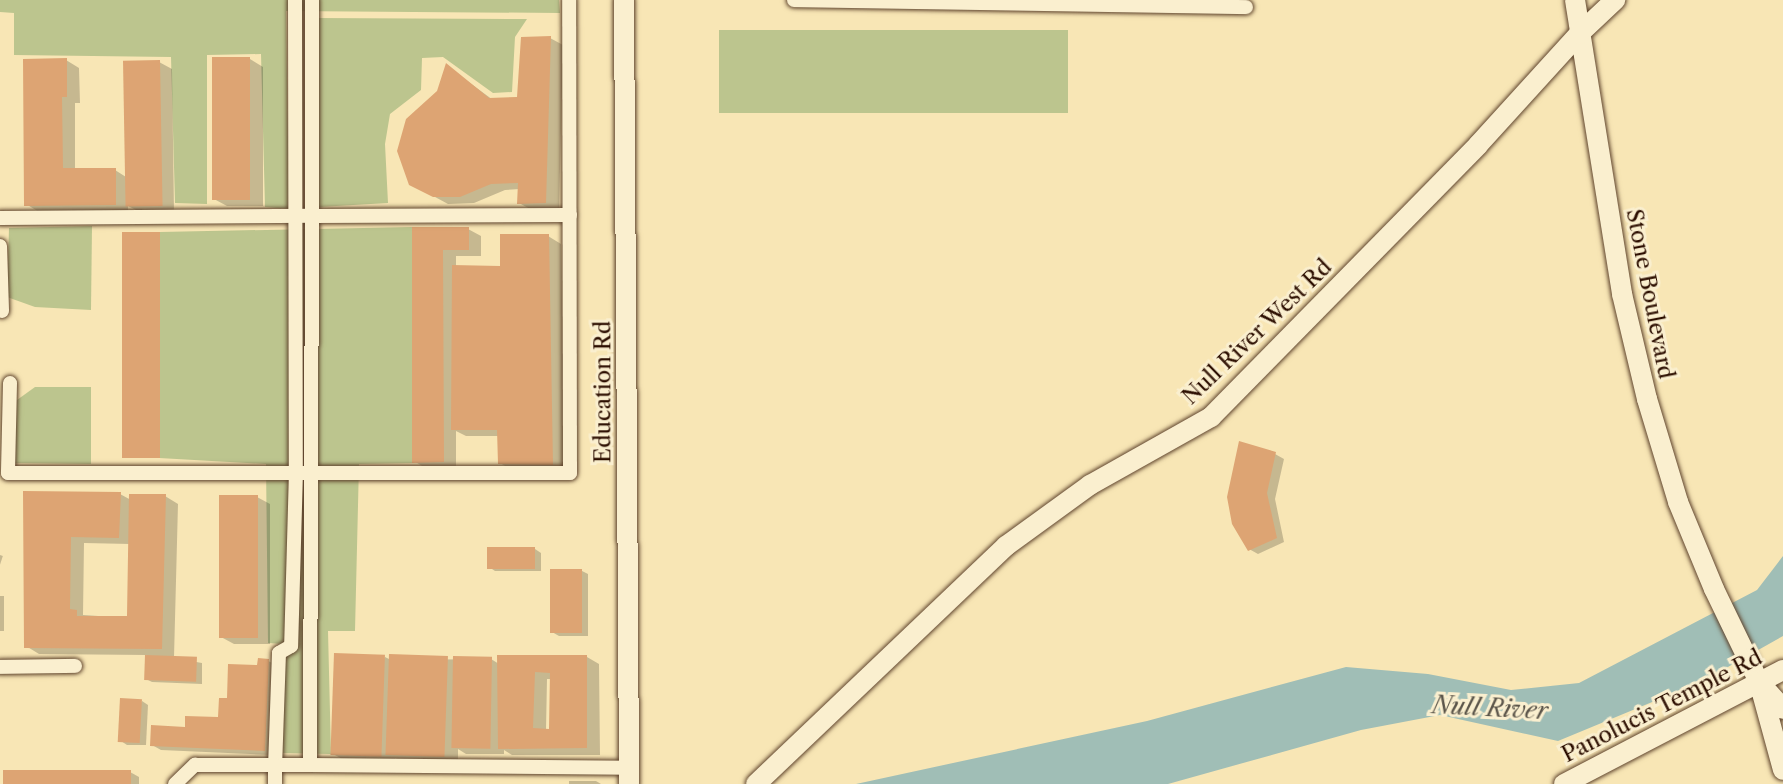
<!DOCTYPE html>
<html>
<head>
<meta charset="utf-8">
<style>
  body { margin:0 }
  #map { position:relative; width:1783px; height:784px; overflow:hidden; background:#f8e6b5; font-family:"Libre Caslon Text",serif }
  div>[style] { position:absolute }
  .green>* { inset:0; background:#bcc58e; transform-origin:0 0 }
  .water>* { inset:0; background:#a0beb6 }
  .shadow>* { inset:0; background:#0003; transform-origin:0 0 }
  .building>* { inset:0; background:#dda473; transform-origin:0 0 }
  .roads { filter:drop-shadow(0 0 2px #5f442d) drop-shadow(0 0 2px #5f442d) }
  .street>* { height:14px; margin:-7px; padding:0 7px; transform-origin:7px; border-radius:7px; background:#faefcf }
  .secondary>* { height:20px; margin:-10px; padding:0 10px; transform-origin:10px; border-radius:10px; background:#faefcf }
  span { translate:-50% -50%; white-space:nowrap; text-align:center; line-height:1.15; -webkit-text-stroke:6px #faefcf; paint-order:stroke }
  .street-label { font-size:22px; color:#2c0e00 }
  .water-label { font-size:24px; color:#5a5449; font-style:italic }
</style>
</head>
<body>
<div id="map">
  <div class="green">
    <div style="clip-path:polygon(0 0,559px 0,560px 13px,286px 11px,289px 209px,265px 207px,261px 54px,207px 55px,207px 204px,175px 203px,171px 57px,14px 55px,14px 13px,0 12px)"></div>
    <div style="clip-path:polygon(316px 18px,527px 19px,515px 37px,512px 92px,493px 93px,443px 57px,422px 58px,421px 90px,390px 114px,385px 144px,388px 203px,319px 207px)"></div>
    <div style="left:1068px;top:30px;width:83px;height:349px;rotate:90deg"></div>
    <div style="clip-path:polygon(92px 226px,91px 310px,35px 307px,7px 297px,9px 228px)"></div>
    <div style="clip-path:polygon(412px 227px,412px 463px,359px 464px,355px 631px,328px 631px,331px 754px,283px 753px,284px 644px,268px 643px,266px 464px,159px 458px,160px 232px)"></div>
    <div style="clip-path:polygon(35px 387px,91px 387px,91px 464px,15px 463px,17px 400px)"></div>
  </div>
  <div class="water">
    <div style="clip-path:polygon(1783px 556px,1783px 636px,1703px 681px,1558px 741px,1440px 715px,1361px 730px,1168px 784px,856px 784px,1147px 721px,1346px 667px,1428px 674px,1511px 690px,1579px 683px,1757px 590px)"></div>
  </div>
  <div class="shadow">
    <div style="clip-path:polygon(550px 38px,563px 45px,559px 210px,532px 210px,519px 203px,520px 189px,505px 190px,474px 203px,448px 204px,424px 191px,438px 92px,447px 66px,493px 100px,519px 99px)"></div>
    <div style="clip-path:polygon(250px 59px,263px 67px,263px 206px,227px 206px,214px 199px)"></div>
    <div style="clip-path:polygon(66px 60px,79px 68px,80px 103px,75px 103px,75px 170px,115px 170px,126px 177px,159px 62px,172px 69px,174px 212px,140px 212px,128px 206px,128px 211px,39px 212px,26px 204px)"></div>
    <div style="clip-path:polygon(414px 229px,468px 229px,481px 236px,481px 256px,456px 256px,456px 267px,502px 268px,548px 236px,561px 244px,565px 471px,512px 470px,500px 463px,499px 436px,466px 436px,456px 431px,456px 469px,427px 469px,414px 461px)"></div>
    <div style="clip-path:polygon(159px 234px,159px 458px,125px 458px)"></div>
    <div style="clip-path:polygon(1275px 454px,1284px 459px,1275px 499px,1284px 542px,1258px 554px,1249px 549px)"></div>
    <div style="clip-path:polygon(evenodd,25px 493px,120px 494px,131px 500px,165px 496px,178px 504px,174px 658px,202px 663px,202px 684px,152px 682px,146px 679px,147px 655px,39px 654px,26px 646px,25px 493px,84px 543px,130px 544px,129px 618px,83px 615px,84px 543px)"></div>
    <div style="clip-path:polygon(257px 497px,270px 504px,270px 644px,234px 644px,221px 637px)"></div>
    <div style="clip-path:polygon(535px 549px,541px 553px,541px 571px,495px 571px,489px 567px)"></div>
    <div style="left:0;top:555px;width:3px;height:35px;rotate:18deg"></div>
    <div style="clip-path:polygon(582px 571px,588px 574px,588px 636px,559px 636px,552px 632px)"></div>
    <div style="left:0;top:596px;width:4px;height:35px"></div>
    <div style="clip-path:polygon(evenodd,385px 657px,391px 660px,491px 659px,499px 664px,587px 657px,599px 664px,600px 755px,512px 755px,504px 750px,504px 754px,466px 754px,458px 749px,458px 763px,402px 762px,395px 758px,395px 762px,346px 761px,333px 754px,385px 657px,547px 679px,552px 679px,551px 731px,546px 730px,547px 679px)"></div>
    <div style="clip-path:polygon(268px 661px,277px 665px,273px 755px,161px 750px,152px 745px,187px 729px,220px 719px,228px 700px)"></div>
    <div style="clip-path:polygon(142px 701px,148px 705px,146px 745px,127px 745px,121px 741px)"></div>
    <div style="clip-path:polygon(130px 772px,139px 777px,139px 784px,5px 784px)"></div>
    <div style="clip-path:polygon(569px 781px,596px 781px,601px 784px,569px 784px)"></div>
  </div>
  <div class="building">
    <div style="clip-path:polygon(551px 36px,546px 203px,517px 204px,518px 183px,491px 184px,460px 197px,433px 197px,409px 185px,397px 151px,406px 119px,437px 91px,446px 63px,489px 98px,517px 97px,521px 37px)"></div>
    <div style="left:212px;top:57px;width:38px;height:143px"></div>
    <div style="clip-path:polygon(67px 58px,67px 97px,62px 97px,63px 168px,116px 168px,116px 205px,24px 206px,23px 59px)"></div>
    <div style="left:160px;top:60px;width:146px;height:37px;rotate:89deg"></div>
    <div style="clip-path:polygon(412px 227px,469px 227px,469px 250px,443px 250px,444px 462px,412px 463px)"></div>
    <div style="left:122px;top:232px;width:38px;height:226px"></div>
    <div style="clip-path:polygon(500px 234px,549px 234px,553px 465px,498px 464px,497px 430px,451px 430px,452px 265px,500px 266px)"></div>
    <div style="clip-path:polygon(1239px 441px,1276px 452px,1267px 493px,1277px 538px,1248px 551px,1232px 524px,1227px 497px)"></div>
    <div style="clip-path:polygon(23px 491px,121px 492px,119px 538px,71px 537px,70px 609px,77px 610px,77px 616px,127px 616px,129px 494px,166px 494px,162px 649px,24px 648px)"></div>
    <div style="left:219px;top:495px;width:39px;height:143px"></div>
    <div style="left:487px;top:547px;width:48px;height:22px"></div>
    <div style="left:550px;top:569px;width:32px;height:64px"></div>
    <div style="left:334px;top:653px;width:51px;height:102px;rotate:2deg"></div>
    <div style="left:389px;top:654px;width:59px;height:101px;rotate:2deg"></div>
    <div style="left:145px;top:655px;width:52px;height:25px;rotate:2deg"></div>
    <div style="clip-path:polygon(evenodd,497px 655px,587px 655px,587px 748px,498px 749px,497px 655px,535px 672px,550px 673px,549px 729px,533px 728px,535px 672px)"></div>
    <div style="left:453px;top:656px;width:39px;height:92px;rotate:1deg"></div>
    <div style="clip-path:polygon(258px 658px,269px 659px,265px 751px,150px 746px,151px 725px,185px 727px,185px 716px,218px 717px,219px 698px,227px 698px,228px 664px,257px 665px)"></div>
    <div style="left:120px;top:698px;width:22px;height:44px;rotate:3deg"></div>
    <div style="left:3px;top:770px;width:128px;height:14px"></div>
  </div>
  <div class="roads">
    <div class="street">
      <div style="left:295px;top:0;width:471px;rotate:89.9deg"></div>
      <div style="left:296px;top:471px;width:175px;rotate:91.6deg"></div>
      <div style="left:291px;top:646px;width:14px;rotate:150deg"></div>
      <div style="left:279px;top:653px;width:112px;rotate:92deg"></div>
      <div style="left:275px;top:765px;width:35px"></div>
      <div style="left:312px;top:0;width:216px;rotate:90deg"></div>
      <div style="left:312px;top:216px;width:258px;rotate:-0.2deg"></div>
      <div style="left:794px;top:0;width:452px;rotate:0.9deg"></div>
      <div style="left:0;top:218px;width:312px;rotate:-0.4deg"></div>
      <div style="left:312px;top:216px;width:549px;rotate:90.21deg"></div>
      <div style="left:310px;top:765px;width:319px;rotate:0.5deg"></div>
      <div style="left:0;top:246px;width:65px;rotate:88.2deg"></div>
      <div style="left:10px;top:383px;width:90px;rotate:91.3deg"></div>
      <div style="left:8px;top:473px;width:562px"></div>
      <div style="left:570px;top:473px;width:473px;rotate:-90.1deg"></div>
      <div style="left:0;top:667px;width:75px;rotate:-0.8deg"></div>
      <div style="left:175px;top:784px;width:28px;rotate:-44deg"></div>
      <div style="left:195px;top:765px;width:80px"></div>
      <div style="left:275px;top:765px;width:19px;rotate:90deg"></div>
    </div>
    <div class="secondary">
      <div style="left:624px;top:0;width:784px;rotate:89.63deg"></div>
      <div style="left:1575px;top:0;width:298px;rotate:80.9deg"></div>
      <div style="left:1622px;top:294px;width:108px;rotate:76.6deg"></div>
      <div style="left:1647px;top:399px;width:108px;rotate:73.2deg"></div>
      <div style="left:1678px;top:502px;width:94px;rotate:67.5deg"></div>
      <div style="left:1714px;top:589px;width:103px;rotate:64.2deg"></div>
      <div style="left:1759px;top:682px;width:91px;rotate:74.7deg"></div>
      <div style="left:1759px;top:682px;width:36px;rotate:48deg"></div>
      <div style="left:756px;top:784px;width:345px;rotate:-43.6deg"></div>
      <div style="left:1006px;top:546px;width:104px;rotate:-36deg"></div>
      <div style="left:1090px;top:485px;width:139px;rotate:-29.3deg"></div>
      <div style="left:1211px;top:417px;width:381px;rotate:-45.5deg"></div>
      <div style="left:1478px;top:145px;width:150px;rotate:-47.7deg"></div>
      <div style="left:1579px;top:34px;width:50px;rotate:-43.4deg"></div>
      <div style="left:1564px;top:784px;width:247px;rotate:-27.5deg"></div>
    </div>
  </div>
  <div class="street-label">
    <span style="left:1650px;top:294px;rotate:79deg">Stone Boulevard</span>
    <span style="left:1257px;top:332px;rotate:-44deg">Null River West Rd</span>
    <span style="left:603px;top:392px;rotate:-90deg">Education Rd</span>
    <span style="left:1662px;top:706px;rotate:-27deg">Panolucis Temple Rd</span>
  </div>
  <div class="water-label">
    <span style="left:1490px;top:708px;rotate:3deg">Null River</span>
  </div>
</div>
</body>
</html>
